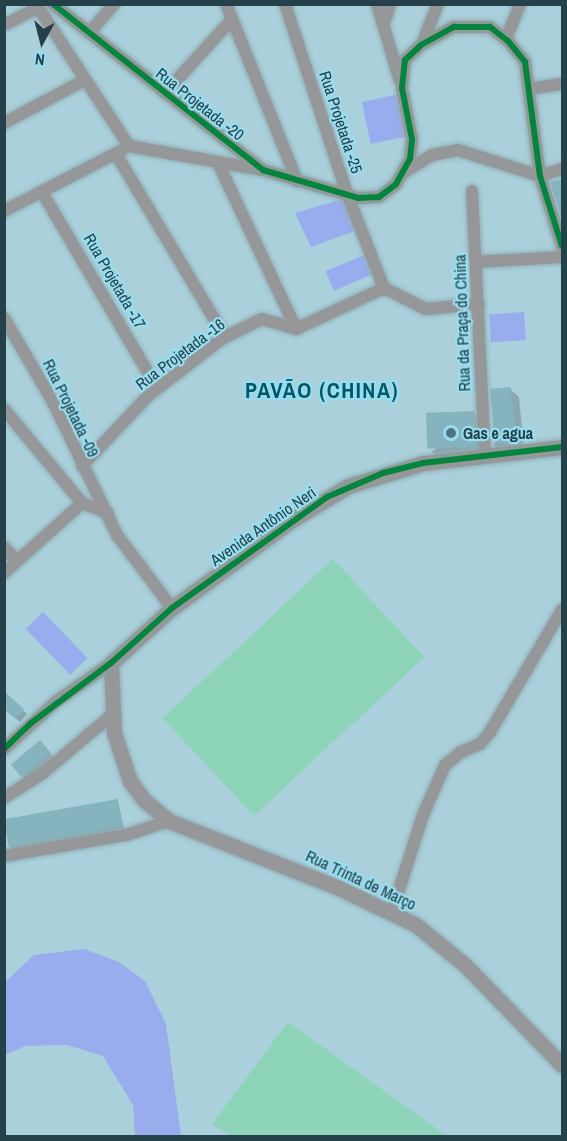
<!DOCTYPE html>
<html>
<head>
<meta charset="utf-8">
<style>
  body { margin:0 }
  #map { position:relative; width:567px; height:1141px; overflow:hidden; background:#aad1db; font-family:"Archivo Narrow",sans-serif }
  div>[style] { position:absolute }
  .green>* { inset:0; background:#8dd4b8; transform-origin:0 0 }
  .water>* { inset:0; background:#98aded; transform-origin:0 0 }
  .shadow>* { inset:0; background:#0003; transform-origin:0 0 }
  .building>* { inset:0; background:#85b4be; transform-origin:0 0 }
  .roads { filter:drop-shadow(0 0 2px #90afb7) drop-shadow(0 0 2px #90afb7) }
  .minor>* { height:12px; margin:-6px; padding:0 6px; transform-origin:6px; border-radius:6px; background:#969798 }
  .tertiary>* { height:15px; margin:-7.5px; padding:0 7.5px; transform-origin:7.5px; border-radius:7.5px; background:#969798 }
  .cycleway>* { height:6px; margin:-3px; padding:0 3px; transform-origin:3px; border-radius:3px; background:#00873e }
  .dots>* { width:16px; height:16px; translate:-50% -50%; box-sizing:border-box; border:3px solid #96ddef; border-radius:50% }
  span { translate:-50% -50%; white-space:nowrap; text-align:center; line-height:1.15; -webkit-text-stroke:4.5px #96ddef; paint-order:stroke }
  .street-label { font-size:16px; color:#244149 }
  .poi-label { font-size:16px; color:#244149; font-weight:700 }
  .left { translate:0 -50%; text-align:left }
  .district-label { font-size:22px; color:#005767; font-weight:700; letter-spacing:1.5px }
  .frame { position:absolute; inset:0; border:6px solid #244149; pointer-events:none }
  .north { position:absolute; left:12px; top:12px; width:60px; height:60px; -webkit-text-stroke:4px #96ddef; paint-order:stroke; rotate:187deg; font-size:16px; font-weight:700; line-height:24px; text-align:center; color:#244149 }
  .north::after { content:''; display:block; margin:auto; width:21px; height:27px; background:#244149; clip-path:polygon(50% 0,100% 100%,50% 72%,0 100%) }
</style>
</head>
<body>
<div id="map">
  <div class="green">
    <div style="left:333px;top:559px;width:134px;height:233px;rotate:47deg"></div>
    <div style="clip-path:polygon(288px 1022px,447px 1136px,231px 1136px,212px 1124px)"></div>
  </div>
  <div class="water">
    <div style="left:399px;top:94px;width:43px;height:38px;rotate:78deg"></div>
    <div style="clip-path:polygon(346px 198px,358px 230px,311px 247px,295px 213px)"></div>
    <div style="left:369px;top:253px;width:21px;height:47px;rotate:67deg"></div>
    <div style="left:524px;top:312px;width:28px;height:35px;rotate:86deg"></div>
    <div style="left:43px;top:612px;width:64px;height:24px;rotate:46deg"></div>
    <div style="clip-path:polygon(84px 949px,119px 962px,145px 981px,166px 1024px,181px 1136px,135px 1136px,133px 1105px,103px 1056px,67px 1045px,25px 1046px,5px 1055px,5px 982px,34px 955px)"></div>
  </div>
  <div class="shadow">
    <div style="clip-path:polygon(510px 389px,519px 397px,524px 451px,503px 453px,494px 445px)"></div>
    <div style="clip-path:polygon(474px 413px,483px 421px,484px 455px,441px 460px,432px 452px)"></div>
    <div style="clip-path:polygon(4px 693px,27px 714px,20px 722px,4px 708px)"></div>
    <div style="clip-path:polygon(44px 746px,54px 758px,26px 780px,13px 765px)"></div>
    <div style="left:117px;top:800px;width:29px;height:115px;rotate:76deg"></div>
  </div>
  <div class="building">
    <div style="clip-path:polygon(562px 179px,562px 220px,550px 182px)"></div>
    <div style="left:511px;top:387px;width:55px;height:21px;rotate:85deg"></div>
    <div style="left:475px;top:411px;width:36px;height:49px;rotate:88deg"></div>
    <div style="clip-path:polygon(4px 691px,24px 709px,15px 719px,4px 709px)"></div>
    <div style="left:40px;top:740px;width:17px;height:38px;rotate:50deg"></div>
    <div style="left:118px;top:799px;width:28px;height:116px;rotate:80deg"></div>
  </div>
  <div class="roads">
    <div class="minor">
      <div style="left:36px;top:4px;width:170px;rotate:56.8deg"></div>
      <div style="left:129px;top:146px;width:135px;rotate:10.2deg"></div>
      <div style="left:53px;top:4px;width:268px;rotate:38.3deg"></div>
      <div style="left:263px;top:170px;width:99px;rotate:16.4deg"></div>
      <div style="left:358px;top:198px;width:21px;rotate:-3deg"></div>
      <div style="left:379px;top:197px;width:21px;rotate:-37deg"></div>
      <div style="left:396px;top:184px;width:29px;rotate:-61deg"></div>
      <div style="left:410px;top:159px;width:20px;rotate:-84deg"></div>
      <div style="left:412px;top:139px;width:52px;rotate:-101.1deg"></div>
      <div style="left:402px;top:88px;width:28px;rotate:-84deg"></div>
      <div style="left:405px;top:60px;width:22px;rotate:-43deg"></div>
      <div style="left:421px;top:45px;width:38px;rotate:-29deg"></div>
      <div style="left:454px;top:27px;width:36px"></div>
      <div style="left:490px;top:27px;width:23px;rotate:38deg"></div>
      <div style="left:508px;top:41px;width:27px;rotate:51deg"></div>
      <div style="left:525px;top:62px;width:115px;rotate:82.5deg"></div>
      <div style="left:540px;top:176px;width:73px;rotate:72.6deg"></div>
      <div style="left:226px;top:4px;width:191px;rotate:68.1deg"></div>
      <div style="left:285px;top:4px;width:200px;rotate:71.9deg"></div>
      <div style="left:347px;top:194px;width:101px;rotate:68.5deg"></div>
      <div style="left:384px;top:288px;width:47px;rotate:26.6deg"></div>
      <div style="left:426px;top:309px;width:53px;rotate:-5.4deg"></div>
      <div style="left:377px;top:4px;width:80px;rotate:73.4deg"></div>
      <div style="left:384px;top:24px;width:21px;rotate:-73deg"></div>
      <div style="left:4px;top:25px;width:38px;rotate:-27deg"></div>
      <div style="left:89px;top:33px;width:38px;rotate:-49deg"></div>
      <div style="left:506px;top:39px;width:38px;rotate:-68deg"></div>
      <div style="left:422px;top:44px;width:43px;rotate:-68.2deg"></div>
      <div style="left:529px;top:89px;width:33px;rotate:-9deg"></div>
      <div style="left:165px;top:93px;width:100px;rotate:-47.8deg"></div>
      <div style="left:4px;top:123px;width:92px;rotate:-28deg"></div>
      <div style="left:116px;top:154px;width:213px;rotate:59.2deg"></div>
      <div style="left:219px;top:165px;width:181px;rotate:64.8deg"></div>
      <div style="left:403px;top:173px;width:34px;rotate:-32deg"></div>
      <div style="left:432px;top:155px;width:26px;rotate:-11deg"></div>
      <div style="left:458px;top:150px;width:86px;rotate:17.6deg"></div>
      <div style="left:540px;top:176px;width:23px;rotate:-18deg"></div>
      <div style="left:472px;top:191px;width:263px;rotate:87.2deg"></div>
      <div style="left:42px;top:192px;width:227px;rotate:59.6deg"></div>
      <div style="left:4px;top:211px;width:133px;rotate:-27.3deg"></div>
      <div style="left:476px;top:262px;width:86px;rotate:-3.3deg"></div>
      <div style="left:4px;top:318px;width:97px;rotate:59.7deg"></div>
      <div style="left:53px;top:402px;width:148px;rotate:64.3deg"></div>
      <div style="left:117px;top:535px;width:91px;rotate:53deg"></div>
      <div style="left:4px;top:409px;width:122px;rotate:50.3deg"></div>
      <div style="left:82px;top:503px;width:28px;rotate:21deg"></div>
      <div style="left:82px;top:466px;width:98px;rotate:-46.7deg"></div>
      <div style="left:149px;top:395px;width:93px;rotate:-37.6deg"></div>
      <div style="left:223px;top:338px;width:43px;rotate:-26deg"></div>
      <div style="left:262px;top:319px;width:35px;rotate:16deg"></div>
      <div style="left:296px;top:329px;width:97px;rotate:-25deg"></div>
      <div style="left:4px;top:547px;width:19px;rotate:47deg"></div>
      <div style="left:4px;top:573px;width:105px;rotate:-41.9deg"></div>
      <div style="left:4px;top:749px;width:72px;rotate:-42.2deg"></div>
      <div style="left:57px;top:701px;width:66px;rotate:-35.1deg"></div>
      <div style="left:4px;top:798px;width:46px;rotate:-32.7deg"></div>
      <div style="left:43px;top:773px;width:93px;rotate:-40.2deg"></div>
      <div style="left:4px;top:856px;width:124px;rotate:-9.8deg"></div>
      <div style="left:126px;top:835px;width:45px;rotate:-18deg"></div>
      <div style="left:392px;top:912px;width:102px;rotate:-72.3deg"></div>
      <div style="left:423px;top:815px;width:55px;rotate:-66.3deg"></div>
      <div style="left:445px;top:765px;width:21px;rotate:-39deg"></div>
      <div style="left:461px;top:752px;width:21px;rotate:-23deg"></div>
      <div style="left:480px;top:744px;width:16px;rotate:-50deg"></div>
      <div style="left:490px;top:732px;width:142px;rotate:-59.5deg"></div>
    </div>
    <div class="tertiary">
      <div style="left:562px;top:447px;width:140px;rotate:173.4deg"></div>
      <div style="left:423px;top:463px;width:78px;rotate:163deg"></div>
      <div style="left:348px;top:486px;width:66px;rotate:148.7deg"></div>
      <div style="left:292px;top:520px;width:149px;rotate:143.7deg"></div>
      <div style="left:172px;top:608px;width:82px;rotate:138deg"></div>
      <div style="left:111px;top:663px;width:70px;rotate:87.5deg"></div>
      <div style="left:114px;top:733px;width:51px;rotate:71.6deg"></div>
      <div style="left:130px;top:781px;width:24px;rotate:54deg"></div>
      <div style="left:144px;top:800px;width:33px;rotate:40deg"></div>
      <div style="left:169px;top:821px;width:183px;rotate:21.5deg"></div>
      <div style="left:339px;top:888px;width:85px;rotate:25.7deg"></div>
      <div style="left:416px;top:925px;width:63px;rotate:39.2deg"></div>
      <div style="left:465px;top:965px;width:139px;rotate:45.9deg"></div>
    </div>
  </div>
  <div class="cycleway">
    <div style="left:53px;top:4px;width:268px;rotate:38.3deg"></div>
    <div style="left:263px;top:170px;width:99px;rotate:16.4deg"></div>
    <div style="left:358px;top:198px;width:21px;rotate:-3deg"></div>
    <div style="left:379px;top:197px;width:21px;rotate:-37deg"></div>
    <div style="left:396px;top:184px;width:29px;rotate:-61deg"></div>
    <div style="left:410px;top:159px;width:20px;rotate:-84deg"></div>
    <div style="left:412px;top:139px;width:52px;rotate:-101.1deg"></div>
    <div style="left:402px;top:88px;width:28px;rotate:-84deg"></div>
    <div style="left:405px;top:60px;width:22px;rotate:-43deg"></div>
    <div style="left:421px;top:45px;width:38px;rotate:-29deg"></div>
    <div style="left:454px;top:27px;width:36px"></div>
    <div style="left:490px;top:27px;width:23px;rotate:38deg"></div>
    <div style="left:508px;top:41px;width:27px;rotate:51deg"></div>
    <div style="left:525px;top:62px;width:115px;rotate:82.5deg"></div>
    <div style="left:540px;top:176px;width:73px;rotate:72.6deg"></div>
    <div style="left:4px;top:749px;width:37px;rotate:-44deg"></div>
    <div style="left:31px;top:723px;width:100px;rotate:-36.9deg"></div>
    <div style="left:111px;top:663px;width:82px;rotate:-42deg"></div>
    <div style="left:172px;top:608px;width:191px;rotate:-35.6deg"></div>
    <div style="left:327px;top:497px;width:61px;rotate:-23.2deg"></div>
    <div style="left:383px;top:473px;width:41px;rotate:-14deg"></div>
    <div style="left:423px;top:463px;width:140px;rotate:-6.6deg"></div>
  </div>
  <div class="dots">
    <div style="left:451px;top:433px;background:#53737c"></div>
  </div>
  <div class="street-label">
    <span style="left:200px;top:104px;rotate:38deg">Rua Projetada -20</span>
    <span style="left:341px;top:122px;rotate:72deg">Rua Projetada -25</span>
    <span style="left:115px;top:281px;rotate:60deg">Rua Projetada -17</span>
    <span style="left:462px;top:323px;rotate:-92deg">Rua da Praça do China</span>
    <span style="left:180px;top:354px;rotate:-37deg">Rua Projetada -16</span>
    <span style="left:71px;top:408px;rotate:64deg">Rua Projetada -09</span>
    <span style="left:263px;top:526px;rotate:-35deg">Avenida Antônio Neri</span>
    <span style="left:361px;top:880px;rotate:25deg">Rua Trinta de Março</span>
  </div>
  <div class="poi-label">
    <span class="left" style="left:463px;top:433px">Gas e agua</span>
  </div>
  <div class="district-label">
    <span style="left:322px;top:391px">PAVÃO (CHINA)</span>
  </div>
  <div class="frame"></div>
  <div class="north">N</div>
</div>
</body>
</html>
